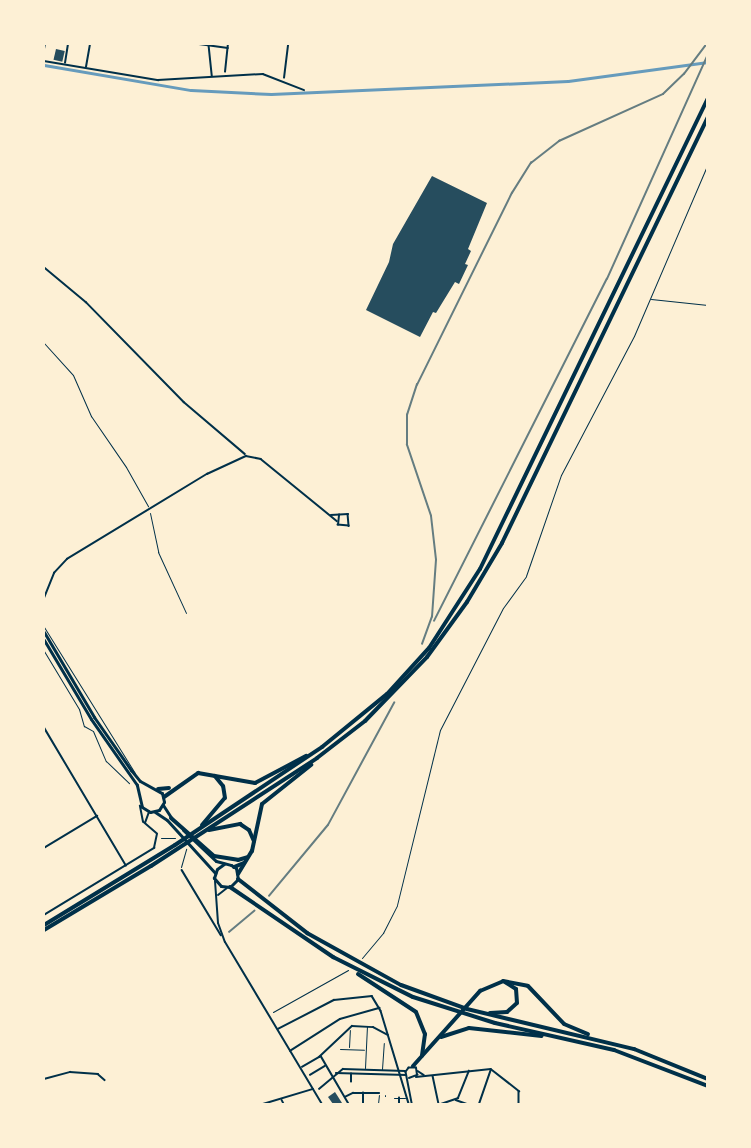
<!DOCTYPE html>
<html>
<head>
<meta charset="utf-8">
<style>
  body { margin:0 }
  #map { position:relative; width:751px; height:1148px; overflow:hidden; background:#fdf0d5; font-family:"DejaVu Sans",sans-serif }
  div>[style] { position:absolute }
  .canal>* { height:3px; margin:-1.5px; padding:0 1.5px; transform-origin:1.5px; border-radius:1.5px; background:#669bbc }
  .building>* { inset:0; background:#264d5e; transform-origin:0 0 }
  .path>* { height:1px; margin:-0.5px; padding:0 0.5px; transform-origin:0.5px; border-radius:0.5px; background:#003049 }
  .service>* { height:1px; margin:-0.5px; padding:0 0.5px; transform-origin:0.5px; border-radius:0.5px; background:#003049 }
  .pedestrian>* { height:1px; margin:-0.5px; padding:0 0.5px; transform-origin:0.5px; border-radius:0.5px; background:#003049 }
  .minor>* { height:1.5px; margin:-0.75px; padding:0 0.75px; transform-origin:0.75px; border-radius:0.75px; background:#003049 }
  .tertiary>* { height:1.5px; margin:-0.75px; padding:0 0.75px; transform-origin:0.75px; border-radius:0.75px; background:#003049 }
  .secondary>* { height:2px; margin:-1px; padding:0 1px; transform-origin:1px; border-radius:1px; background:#003049 }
  .trunk>* { height:3px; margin:-1.5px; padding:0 1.5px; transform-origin:1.5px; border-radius:1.5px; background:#003049 }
  .motorway>* { height:4px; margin:-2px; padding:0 2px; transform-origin:2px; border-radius:2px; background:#003049 }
  .rail>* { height:1.5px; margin:-0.75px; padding:0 0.75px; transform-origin:0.75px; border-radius:0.75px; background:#657d81 }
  span { translate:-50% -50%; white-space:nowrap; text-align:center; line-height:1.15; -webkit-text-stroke:6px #fdf0d5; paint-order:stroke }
  .frame { position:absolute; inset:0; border:45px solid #fdf0d5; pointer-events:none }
</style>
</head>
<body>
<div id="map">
  <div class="canal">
    <div style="left:44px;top:65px;width:149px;rotate:9.7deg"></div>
    <div style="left:191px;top:90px;width:80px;rotate:2.9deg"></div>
    <div style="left:271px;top:94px;width:297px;rotate:-2.5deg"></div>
    <div style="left:568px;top:81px;width:141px;rotate:-7.7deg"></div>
  </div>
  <div class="building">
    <div style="left:56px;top:49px;width:9px;height:11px;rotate:13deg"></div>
    <div style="clip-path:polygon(432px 176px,487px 203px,468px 249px,471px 251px,465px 264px,468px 265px,459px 284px,455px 282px,436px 313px,433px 312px,420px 337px,366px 310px,389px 262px,393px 244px)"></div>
    <div style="clip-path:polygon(335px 1092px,342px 1103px,342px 1104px,333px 1104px,328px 1097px)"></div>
  </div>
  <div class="path">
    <div style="left:651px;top:299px;width:57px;rotate:6deg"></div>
    <div style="left:44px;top:343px;width:43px;rotate:47.8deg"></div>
    <div style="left:73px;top:375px;width:45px;rotate:66.3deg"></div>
    <div style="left:91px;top:416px;width:62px;rotate:55.5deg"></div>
    <div style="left:126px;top:467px;width:45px;rotate:60.6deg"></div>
    <div style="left:150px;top:513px;width:40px;rotate:78deg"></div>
    <div style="left:158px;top:552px;width:67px;rotate:65.3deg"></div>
    <div style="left:44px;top:651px;width:68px;rotate:58.9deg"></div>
    <div style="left:79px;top:709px;width:18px;rotate:74deg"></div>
    <div style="left:84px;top:726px;width:10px;rotate:29deg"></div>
    <div style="left:93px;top:731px;width:33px;rotate:67deg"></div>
    <div style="left:106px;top:761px;width:32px;rotate:44deg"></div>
    <div style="left:161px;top:838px;width:14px"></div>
    <div style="left:181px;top:867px;width:19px;rotate:-74deg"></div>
    <div style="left:362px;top:958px;width:33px;rotate:-50deg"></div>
    <div style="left:383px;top:933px;width:31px;rotate:-63deg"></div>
    <div style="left:397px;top:905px;width:180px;rotate:-76.2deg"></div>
    <div style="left:440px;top:730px;width:137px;rotate:-62.7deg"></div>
    <div style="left:503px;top:608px;width:39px;rotate:-54deg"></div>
    <div style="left:526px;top:576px;width:107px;rotate:-70.9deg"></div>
    <div style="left:561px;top:475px;width:157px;rotate:-62.3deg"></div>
    <div style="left:634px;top:336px;width:188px;rotate:-66.8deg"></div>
    <div style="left:273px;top:1012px;width:86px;rotate:-29.2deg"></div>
  </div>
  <div class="service">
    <div style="left:44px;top:627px;width:172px;rotate:58.1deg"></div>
  </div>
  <div class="pedestrian">
    <div style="left:349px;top:1047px;width:17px;rotate:-87deg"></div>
    <div style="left:340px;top:1049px;width:24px;rotate:2deg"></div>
    <div style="left:365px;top:1068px;width:42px;rotate:-87.3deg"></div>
    <div style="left:382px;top:1069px;width:26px;rotate:-86deg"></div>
    <div style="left:385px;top:1096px;width:1px;rotate:-90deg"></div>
    <div style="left:394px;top:1098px;width:11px"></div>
    <div style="left:378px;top:1104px;width:9px;rotate:-84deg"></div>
  </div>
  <div class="minor">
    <div style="left:199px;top:44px;width:29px;rotate:8deg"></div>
    <div style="left:209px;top:45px;width:31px;rotate:84deg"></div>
    <div style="left:44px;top:49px;width:5px;rotate:-79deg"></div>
    <div style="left:44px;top:61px;width:116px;rotate:9.5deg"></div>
    <div style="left:158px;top:80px;width:105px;rotate:-3.3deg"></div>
    <div style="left:263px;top:74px;width:44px;rotate:21.3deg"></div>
    <div style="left:65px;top:63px;width:19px;rotate:-81deg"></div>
    <div style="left:86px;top:67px;width:23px;rotate:-80deg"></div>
    <div style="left:225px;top:72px;width:28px;rotate:-84deg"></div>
    <div style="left:284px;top:78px;width:34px;rotate:-83deg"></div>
    <div style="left:44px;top:267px;width:55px;rotate:39.8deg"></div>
    <div style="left:86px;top:302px;width:140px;rotate:45.6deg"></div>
    <div style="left:184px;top:402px;width:80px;rotate:40.4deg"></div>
    <div style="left:331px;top:515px;width:17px;rotate:-3deg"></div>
    <div style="left:348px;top:514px;width:12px;rotate:85deg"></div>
    <div style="left:349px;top:526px;width:11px;rotate:-175deg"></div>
    <div style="left:338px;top:525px;width:10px;rotate:-84deg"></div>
    <div style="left:44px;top:598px;width:27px;rotate:-68deg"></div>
    <div style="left:54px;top:573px;width:19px;rotate:-47deg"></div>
    <div style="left:67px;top:559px;width:164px;rotate:-31.3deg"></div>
    <div style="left:207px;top:474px;width:43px;rotate:-24.8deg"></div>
    <div style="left:246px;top:456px;width:15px;rotate:11deg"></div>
    <div style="left:261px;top:459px;width:98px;rotate:39.2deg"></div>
    <div style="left:44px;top:727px;width:161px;rotate:59.3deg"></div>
    <div style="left:44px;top:848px;width:62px;rotate:-31.1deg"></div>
    <div style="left:182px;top:870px;width:76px;rotate:59deg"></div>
    <div style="left:278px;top:1029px;width:63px;rotate:-27.4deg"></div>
    <div style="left:334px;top:1000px;width:38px;rotate:-6deg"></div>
    <div style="left:372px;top:996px;width:17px;rotate:59deg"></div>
    <div style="left:381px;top:1011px;width:97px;rotate:73.2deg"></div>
    <div style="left:290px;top:1051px;width:59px;rotate:-32.6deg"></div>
    <div style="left:340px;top:1019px;width:41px;rotate:-15.8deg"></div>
    <div style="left:321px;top:1056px;width:56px;rotate:59.7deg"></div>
    <div style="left:302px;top:1067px;width:20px;rotate:-30deg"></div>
    <div style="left:319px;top:1057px;width:45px;rotate:-43.2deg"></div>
    <div style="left:352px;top:1026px;width:21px;rotate:3deg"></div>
    <div style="left:373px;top:1027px;width:17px;rotate:28deg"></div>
    <div style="left:491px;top:1069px;width:36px;rotate:38deg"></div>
    <div style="left:519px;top:1091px;width:13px;rotate:90deg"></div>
    <div style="left:418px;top:1071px;width:7px;rotate:34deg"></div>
    <div style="left:336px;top:1073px;width:70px;rotate:1.6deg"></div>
    <div style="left:310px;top:1075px;width:17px;rotate:-31deg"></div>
    <div style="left:433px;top:1076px;width:29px;rotate:78deg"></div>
    <div style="left:416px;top:1077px;width:75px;rotate:-6.1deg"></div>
    <div style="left:351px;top:1082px;width:8px;rotate:-90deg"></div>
    <div style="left:319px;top:1089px;width:31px;rotate:-40deg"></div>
    <div style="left:343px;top:1069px;width:62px;rotate:1.8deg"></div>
    <div style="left:345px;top:1097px;width:9px;rotate:-27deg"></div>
    <div style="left:353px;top:1093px;width:26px"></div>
    <div style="left:282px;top:1100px;width:4px;rotate:63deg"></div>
    <div style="left:456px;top:1100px;width:12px;rotate:20deg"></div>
    <div style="left:363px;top:1104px;width:11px;rotate:-90deg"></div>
    <div style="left:399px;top:1104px;width:6px;rotate:-90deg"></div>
    <div style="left:441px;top:1104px;width:18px;rotate:-19deg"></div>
    <div style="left:458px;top:1098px;width:29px;rotate:-68deg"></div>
    <div style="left:479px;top:1104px;width:36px;rotate:-71deg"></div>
  </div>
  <div class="tertiary">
    <div style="left:145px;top:823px;width:12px;rotate:-70deg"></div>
    <div style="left:44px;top:915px;width:129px;rotate:-31.3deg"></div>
    <div style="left:154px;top:848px;width:14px;rotate:-78deg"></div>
    <div style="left:157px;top:834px;width:18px;rotate:-139deg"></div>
    <div style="left:143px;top:822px;width:16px;rotate:-101deg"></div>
    <div style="left:409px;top:1078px;width:9px;rotate:-21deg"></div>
    <div style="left:417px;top:1075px;width:7px;rotate:-98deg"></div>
    <div style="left:416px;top:1068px;width:7px;rotate:180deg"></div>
    <div style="left:409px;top:1068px;width:5px;rotate:127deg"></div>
    <div style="left:406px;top:1072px;width:33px;rotate:79deg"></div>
    <div style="left:44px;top:1079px;width:27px;rotate:-15deg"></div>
    <div style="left:70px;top:1072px;width:28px;rotate:4deg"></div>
    <div style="left:98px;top:1074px;width:9px;rotate:41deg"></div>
    <div style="left:263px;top:1104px;width:52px;rotate:-16.7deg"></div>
  </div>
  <div class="secondary">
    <div style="left:215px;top:881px;width:42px;rotate:85.9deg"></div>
    <div style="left:218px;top:923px;width:20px;rotate:70deg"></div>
    <div style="left:225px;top:942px;width:189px;rotate:59.1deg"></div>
    <div style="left:218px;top:895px;width:11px;rotate:-38deg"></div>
  </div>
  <div class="trunk">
    <div style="left:44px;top:632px;width:99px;rotate:59.5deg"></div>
    <div style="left:94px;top:717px;width:65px;rotate:55.1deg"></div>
    <div style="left:131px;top:770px;width:14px;rotate:51deg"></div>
    <div style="left:140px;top:781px;width:25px;rotate:29deg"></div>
    <div style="left:162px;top:793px;width:9px;rotate:77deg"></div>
    <div style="left:164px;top:802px;width:9px;rotate:122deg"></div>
    <div style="left:159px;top:810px;width:9px;rotate:167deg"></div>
    <div style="left:150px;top:812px;width:9px;rotate:-148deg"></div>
    <div style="left:142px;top:807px;width:23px;rotate:-103deg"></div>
    <div style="left:137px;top:785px;width:80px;rotate:-124.9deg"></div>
    <div style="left:91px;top:719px;width:92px;rotate:-120.7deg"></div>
    <div style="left:163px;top:805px;width:17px;rotate:57deg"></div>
    <div style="left:155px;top:812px;width:14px;rotate:34deg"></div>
    <div style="left:167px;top:820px;width:72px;rotate:47.8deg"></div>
    <div style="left:183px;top:830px;width:45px;rotate:43.2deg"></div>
    <div style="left:216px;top:861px;width:16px;rotate:15deg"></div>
    <div style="left:231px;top:865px;width:6px;rotate:31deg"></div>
    <div style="left:236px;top:868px;width:11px;rotate:80deg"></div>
    <div style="left:238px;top:879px;width:11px;rotate:135deg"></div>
    <div style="left:230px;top:887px;width:9px;rotate:-174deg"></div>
    <div style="left:221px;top:886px;width:11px;rotate:-131deg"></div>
    <div style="left:214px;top:878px;width:9px;rotate:-72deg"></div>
    <div style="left:217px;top:869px;width:9px;rotate:-36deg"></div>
  </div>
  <div class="motorway">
    <div style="left:158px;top:789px;width:11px;rotate:-5deg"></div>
    <div style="left:164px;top:797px;width:42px;rotate:-35.2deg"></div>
    <div style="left:198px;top:773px;width:58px;rotate:10deg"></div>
    <div style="left:255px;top:783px;width:58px;rotate:-27.9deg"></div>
    <div style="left:171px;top:818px;width:57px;rotate:41.5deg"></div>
    <div style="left:214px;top:856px;width:24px;rotate:9deg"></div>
    <div style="left:238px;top:860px;width:10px;rotate:-17deg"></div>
    <div style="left:202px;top:825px;width:35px;rotate:-50deg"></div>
    <div style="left:225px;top:798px;width:12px;rotate:-99deg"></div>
    <div style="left:223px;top:786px;width:13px;rotate:-129deg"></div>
    <div style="left:209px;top:830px;width:32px;rotate:-11deg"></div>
    <div style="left:240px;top:824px;width:11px;rotate:34deg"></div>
    <div style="left:249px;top:830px;width:12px;rotate:66deg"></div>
    <div style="left:234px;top:867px;width:11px;rotate:-22deg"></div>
    <div style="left:238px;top:874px;width:27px;rotate:-59deg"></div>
    <div style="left:252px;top:851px;width:48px;rotate:-78deg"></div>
    <div style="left:262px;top:804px;width:63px;rotate:-38.5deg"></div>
    <div style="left:238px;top:879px;width:88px;rotate:38deg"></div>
    <div style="left:307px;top:933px;width:107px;rotate:29deg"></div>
    <div style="left:401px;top:985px;width:70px;rotate:20deg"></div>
    <div style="left:467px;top:1009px;width:172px;rotate:13.5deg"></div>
    <div style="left:634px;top:1049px;width:80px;rotate:22.1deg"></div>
    <div style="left:230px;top:887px;width:125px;rotate:34.2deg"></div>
    <div style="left:333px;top:957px;width:89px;rotate:26.6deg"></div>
    <div style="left:413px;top:997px;width:86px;rotate:17.6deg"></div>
    <div style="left:495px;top:1023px;width:122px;rotate:12.8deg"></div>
    <div style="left:614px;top:1050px;width:101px;rotate:21deg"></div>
    <div style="left:44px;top:925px;width:153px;rotate:-31.4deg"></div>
    <div style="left:175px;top:845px;width:177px;rotate:-33.7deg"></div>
    <div style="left:322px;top:747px;width:84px;rotate:-39.2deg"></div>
    <div style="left:387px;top:694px;width:62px;rotate:-47.6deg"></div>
    <div style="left:429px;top:648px;width:94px;rotate:-57.2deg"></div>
    <div style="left:480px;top:569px;width:523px;rotate:-64.17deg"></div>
    <div style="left:44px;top:930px;width:125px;rotate:-30.9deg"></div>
    <div style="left:151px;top:866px;width:198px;rotate:-33deg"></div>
    <div style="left:317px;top:758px;width:61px;rotate:-37.6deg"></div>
    <div style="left:365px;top:721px;width:89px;rotate:-45.9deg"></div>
    <div style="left:427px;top:657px;width:68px;rotate:-54deg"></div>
    <div style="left:467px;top:602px;width:69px;rotate:-59.3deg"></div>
    <div style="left:502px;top:543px;width:473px;rotate:-64.2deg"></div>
    <div style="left:358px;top:974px;width:69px;rotate:33.2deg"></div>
    <div style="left:416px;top:1012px;width:24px;rotate:68deg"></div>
    <div style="left:425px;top:1034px;width:22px;rotate:98deg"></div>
    <div style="left:490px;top:1013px;width:17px;rotate:-3deg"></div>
    <div style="left:507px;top:1012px;width:13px;rotate:-42deg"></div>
    <div style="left:517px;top:1003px;width:14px;rotate:-94deg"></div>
    <div style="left:516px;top:989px;width:13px;rotate:-148deg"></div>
    <div style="left:441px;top:1037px;width:29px;rotate:-18deg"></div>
    <div style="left:469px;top:1028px;width:73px;rotate:6.3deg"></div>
    <div style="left:413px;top:1066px;width:101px;rotate:-48.2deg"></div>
    <div style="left:480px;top:991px;width:25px;rotate:-23deg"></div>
    <div style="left:503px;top:981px;width:25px;rotate:11deg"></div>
    <div style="left:528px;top:986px;width:52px;rotate:46.5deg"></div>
    <div style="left:564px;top:1024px;width:26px;rotate:23deg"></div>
  </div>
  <div class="rail">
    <div style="left:434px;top:621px;width:383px;rotate:-63.2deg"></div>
    <div style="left:607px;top:279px;width:247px;rotate:-65.8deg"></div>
    <div style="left:422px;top:644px;width:29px;rotate:-70deg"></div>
    <div style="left:432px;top:617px;width:57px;rotate:-86deg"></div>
    <div style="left:436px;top:560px;width:44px;rotate:-96.5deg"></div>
    <div style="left:431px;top:516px;width:75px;rotate:-108.7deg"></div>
    <div style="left:407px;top:445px;width:30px;rotate:-90deg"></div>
    <div style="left:407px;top:415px;width:32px;rotate:-72deg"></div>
    <div style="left:417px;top:385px;width:214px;rotate:-63.7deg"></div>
    <div style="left:512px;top:193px;width:36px;rotate:-58deg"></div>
    <div style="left:531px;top:163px;width:36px;rotate:-38deg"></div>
    <div style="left:559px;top:141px;width:114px;rotate:-24.3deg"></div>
    <div style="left:663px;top:94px;width:29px;rotate:-44deg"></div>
    <div style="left:684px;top:74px;width:38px;rotate:-53deg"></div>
    <div style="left:269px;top:896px;width:92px;rotate:-50.3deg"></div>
    <div style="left:328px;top:825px;width:139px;rotate:-61.6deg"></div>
    <div style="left:229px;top:932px;width:33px;rotate:-40deg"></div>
  </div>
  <div class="frame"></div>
</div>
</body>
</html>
